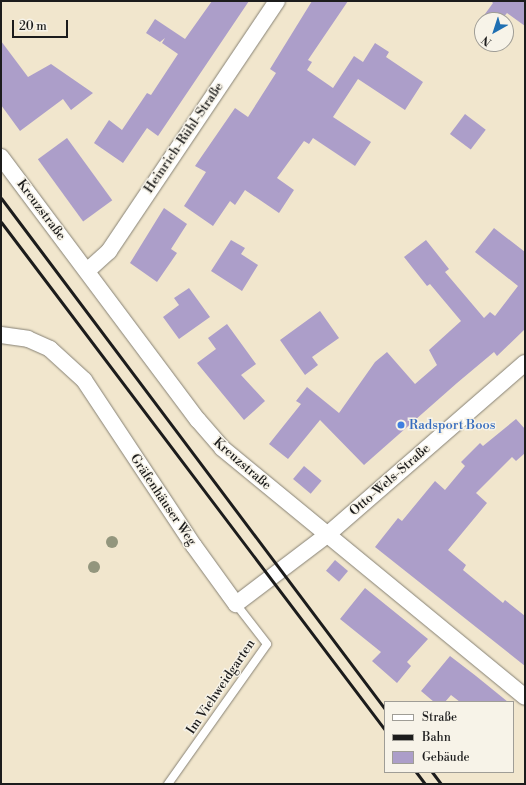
<!DOCTYPE html>
<html>
<head>
<meta charset="utf-8">
<style>
  body { margin:0 }
  #map { position:relative; width:526px; height:785px; overflow:hidden; background:#f1e6cd; font-family:"Libre Bodoni",serif }
  div>[style] { position:absolute }
  .building>* { inset:0; background:#ac9ec9; transform-origin:0 0 }
  .roads { filter:drop-shadow(0 0 1px #868174) drop-shadow(0 0 1px #868174) }
  .lane>* { height:8px; margin:-4px; padding:0 4px; transform-origin:4px; border-radius:4px; background:#fff }
  .street>* { height:16px; margin:-8px; padding:0 8px; transform-origin:8px; border-radius:8px; background:#fff }
  .rail>* { height:3px; margin:-1.5px; padding:0 1.5px; transform-origin:1.5px; border-radius:1.5px; background:#1c1c1c }
  .trees>* { width:12px; height:12px; margin:-6px; border-radius:50%; background:#93967d }
  .dots>* { width:11px; height:11px; translate:-50% -50%; box-sizing:border-box; border:2px solid #f7f3e8; border-radius:50% }
  span { translate:-50% -50%; white-space:nowrap; text-align:center; line-height:1.15; -webkit-text-stroke:3px #f7f3e8; paint-order:stroke }
  .street-label { font-size:13px; color:#1c1c1c }
  .shop-label { font-size:13px; color:#366cbe }
  .left { translate:0 -50%; text-align:left }
  .frame { position:absolute; inset:0; border:2px solid #1c1c1c; pointer-events:none }
  .legend { position:absolute; left:384px; top:701px; width:130px; height:72px; box-sizing:border-box; background:#f7f3e8; border:1px solid #9f9d96; margin:0; padding:5px 7px; list-style:none; font-size:12px; color:#1c1c1c }
  .legend li { display:flex; align-items:center; gap:8px; height:20px }
  .legend b { width:20px; border:1px solid #9f9d96 }
  .north { position:absolute; left:474px; top:12px; width:40px; height:40px; box-sizing:border-box; background:#f7f3e8; border:1px solid #9f9d96; border-radius:50%; rotate:219deg; font-size:11px; font-weight:700; line-height:16px; text-align:center; color:#1c1c1c }
  .north::after { content:''; display:block; margin:auto; width:14px; height:18px; background:#1f6fb2; clip-path:polygon(50% 0,100% 100%,50% 72%,0 100%) }
  .scale { position:absolute; left:12px; top:20px; width:56px; height:18px; box-sizing:border-box; border:2px solid #1c1c1c; border-top:0; padding-left:5px; font-size:12px; line-height:14px; white-space:nowrap; color:#1c1c1c; -webkit-text-stroke:3px #f7f3e8; paint-order:stroke }
</style>
</head>
<body>
<div id="map">
  <div class="building">
    <div style="clip-path:polygon(212px 1px,249px 1px,158px 136px,147px 128px,123px 163px,94px 143px,109px 120px,122px 130px,147px 93px,151px 95px,178px 54px,162px 43px,165px 38px,160px 42px,146px 33px,155px 19px,185px 39px)"></div>
    <div style="clip-path:polygon(312px 1px,348px 1px,308px 60px,312px 62px,307px 70px,333px 88px,354px 56px,363px 62px,375px 43px,389px 52px,386px 57px,423px 82px,405px 110px,358px 79px,333px 117px,371px 142px,355px 166px,313px 138px,309px 144px,304px 141px,277px 178px,294px 190px,279px 213px,245px 190px,235px 205px,230px 201px,213px 226px,184px 206px,206px 172px,195px 166px,235px 108px,248px 117px,276px 73px,270px 69px)"></div>
    <div style="clip-path:polygon(491px 1px,525px 1px,525px 26px,507px 13px,501px 20px,494px 20px,485px 14px,493px 3px)"></div>
    <div style="clip-path:polygon(1px 41px,28px 77px,51px 64px,93px 93px,71px 110px,63px 99px,20px 131px,1px 105px)"></div>
    <div style="left:465px;top:114px;width:26px;height:25px;rotate:37deg"></div>
    <div style="left:67px;top:138px;width:77px;height:36px;rotate:54deg"></div>
    <div style="clip-path:polygon(164px 208px,187px 224px,171px 249px,177px 253px,157px 282px,130px 263px)"></div>
    <div style="clip-path:polygon(494px 228px,525px 252px,525px 329px,497px 356px,494px 352px,457px 383px,364px 465px,320px 420px,288px 459px,269px 444px,301px 404px,296px 401px,307px 387px,339px 413px,375px 362px,387px 352px,415px 384px,437px 365px,429px 350px,461px 321px,430px 284px,427px 286px,404px 257px,426px 240px,449px 269px,445px 272px,484px 318px,490px 312px,495px 316px,518px 286px,475px 252px)"></div>
    <div style="clip-path:polygon(231px 240px,245px 248px,241px 254px,258px 265px,242px 291px,211px 271px)"></div>
    <div style="clip-path:polygon(189px 288px,210px 317px,179px 339px,163px 317px,179px 305px,174px 298px)"></div>
    <div style="clip-path:polygon(320px 311px,339px 338px,312px 357px,318px 365px,305px 375px,280px 340px)"></div>
    <div style="clip-path:polygon(227px 324px,256px 364px,241px 375px,265px 401px,244px 420px,197px 363px,216px 349px,208px 338px)"></div>
    <div style="clip-path:polygon(516px 419px,525px 429px,525px 453px,516px 461px,512px 457px,476px 493px,487px 503px,448px 550px,466px 565px,463px 570px,503px 603px,505px 600px,525px 616px,525px 666px,375px 547px,398px 518px,402px 521px,435px 481px,445px 490px,465px 466px,461px 462px,480px 443px,483px 446px)"></div>
    <div style="left:304px;top:466px;width:23px;height:17px;rotate:40deg"></div>
    <div style="left:335px;top:560px;width:17px;height:14px;rotate:40deg"></div>
    <div style="clip-path:polygon(365px 588px,428px 639px,407px 662px,411px 666px,397px 683px,372px 661px,381px 652px,340px 619px)"></div>
    <div style="clip-path:polygon(450px 656px,476px 676px,508px 702px,460px 702px,451px 695px,445px 702px,434px 702px,421px 691px)"></div>
  </div>
  <div class="roads">
    <div class="lane">
      <div style="left:168px;top:784px;width:171px;rotate:-54.7deg"></div>
      <div style="left:267px;top:644px;width:51px;rotate:-127.8deg"></div>
    </div>
    <div class="street">
      <div style="left:1px;top:157px;width:329px;rotate:53.2deg"></div>
      <div style="left:198px;top:420px;width:37px;rotate:49deg"></div>
      <div style="left:222px;top:448px;width:392px;rotate:39.4deg"></div>
      <div style="left:87px;top:271px;width:30px;rotate:-42deg"></div>
      <div style="left:109px;top:251px;width:301px;rotate:-56.1deg"></div>
      <div style="left:1px;top:335px;width:27px;rotate:8deg"></div>
      <div style="left:28px;top:339px;width:24px;rotate:24deg"></div>
      <div style="left:50px;top:349px;width:46px;rotate:42.4deg"></div>
      <div style="left:84px;top:380px;width:199px;rotate:56.5deg"></div>
      <div style="left:194px;top:546px;width:72px;rotate:54.1deg"></div>
      <div style="left:236px;top:604px;width:114px;rotate:-37.2deg"></div>
      <div style="left:327px;top:535px;width:262px;rotate:-41deg"></div>
    </div>
  </div>
  <div class="rail">
    <div style="left:1px;top:198px;width:639px;rotate:53.08deg"></div>
    <div style="left:1px;top:222px;width:637px;rotate:52.91deg"></div>
    <div style="left:416px;top:772px;width:15px;rotate:53deg"></div>
    <div style="left:432px;top:772px;width:15px;rotate:53deg"></div>
  </div>
  <div class="trees">
    <div style="left:112px;top:542px"></div>
    <div style="left:94px;top:567px"></div>
  </div>
  <div class="dots">
    <div style="left:401px;top:425px;background:#3f7fe0"></div>
  </div>
  <div class="street-label">
    <span style="left:184px;top:138px;rotate:-56deg">Heinrich-Rühl-Straße</span>
    <span style="left:41px;top:210px;rotate:53deg">Kreuzstraße</span>
    <span style="left:242px;top:464px;rotate:41deg">Kreuzstraße</span>
    <span style="left:390px;top:480px;rotate:-41deg">Otto-Wels-Straße</span>
    <span style="left:163px;top:500px;rotate:56deg">Gräfenhäuser Weg</span>
    <span style="left:221px;top:687px;rotate:-56deg">Im Viehweidgarten</span>
  </div>
  <div class="shop-label">
    <span class="left" style="left:409px;top:425px">Radsport Boos</span>
  </div>
  <div class="frame"></div>
  <ul class="legend">
  <li><b style="height:5px;background:#fff"></b>Straße</li>
  <li><b style="height:5px;background:#1c1c1c"></b>Bahn</li>
  <li><b style="height:11px;background:#ac9ec9"></b>Gebäude</li>
  </ul>
  <div class="north">N</div>
  <div class="scale">20 m</div>
</div>
</body>
</html>
